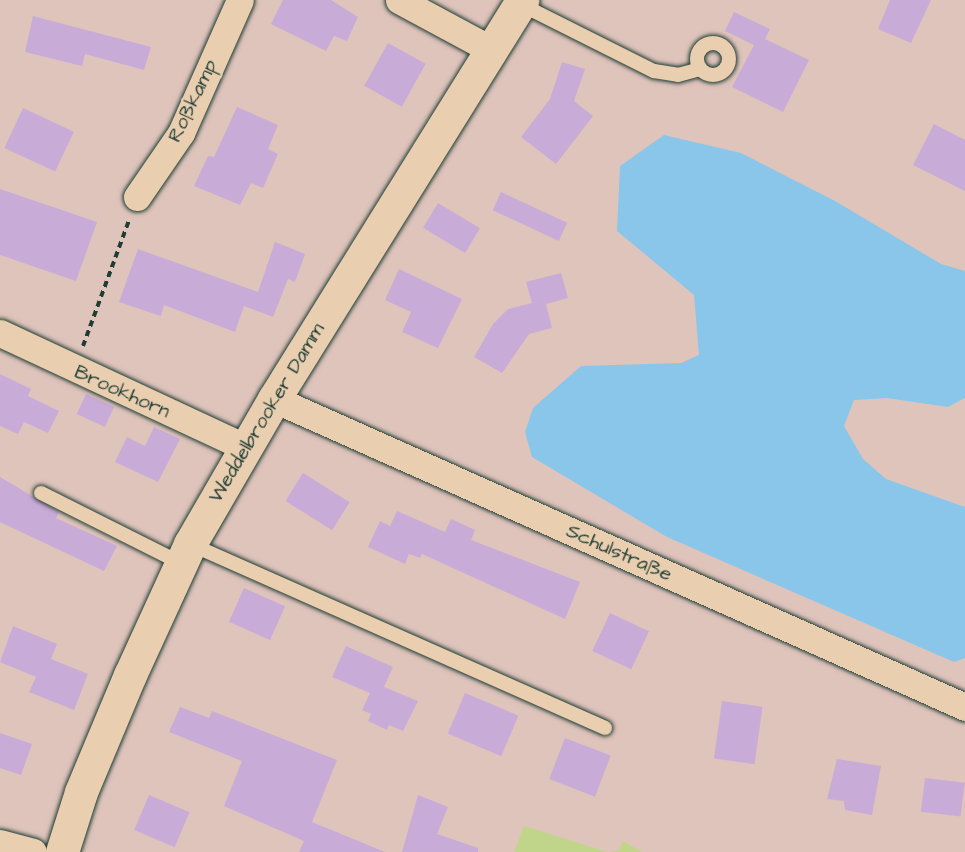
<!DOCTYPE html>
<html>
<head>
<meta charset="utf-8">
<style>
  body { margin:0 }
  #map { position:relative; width:965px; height:852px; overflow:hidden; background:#dfc4bc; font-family:"Architects Daughter",sans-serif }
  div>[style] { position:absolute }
  .green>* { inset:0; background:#c1d58a }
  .water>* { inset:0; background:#8ac6ea }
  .building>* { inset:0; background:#c9abd7; transform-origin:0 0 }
  .path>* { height:4px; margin-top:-2px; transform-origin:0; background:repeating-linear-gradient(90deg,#1f3d34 0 6px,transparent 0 10.5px) }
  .roads { filter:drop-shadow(0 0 2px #1f3d34) drop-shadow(0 0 2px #1f3d34) }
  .service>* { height:14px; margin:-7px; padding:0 7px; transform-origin:7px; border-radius:7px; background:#e9ceb0 }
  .service>.ring { margin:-7px; padding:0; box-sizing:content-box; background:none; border:14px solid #e9ceb0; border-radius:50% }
  .minor>* { height:27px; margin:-13.5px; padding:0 13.5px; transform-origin:13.5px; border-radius:13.5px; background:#e9ceb0 }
  .tertiary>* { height:33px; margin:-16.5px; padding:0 16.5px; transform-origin:16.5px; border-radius:16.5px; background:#e9ceb0 }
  span { translate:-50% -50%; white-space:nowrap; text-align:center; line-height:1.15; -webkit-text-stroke:4.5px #e9ceb0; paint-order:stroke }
  .street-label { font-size:20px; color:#1f3d34 }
</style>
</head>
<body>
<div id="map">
  <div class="green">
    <div style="clip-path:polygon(524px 826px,608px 852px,619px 850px,623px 841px,642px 852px,514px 852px)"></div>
  </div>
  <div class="water">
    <div style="clip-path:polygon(664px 135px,741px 153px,835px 201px,941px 264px,965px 271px,965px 398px,948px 407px,887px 398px,854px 400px,844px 426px,863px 459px,886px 479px,965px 507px,965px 658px,954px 662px,667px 537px,532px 457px,525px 432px,533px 408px,581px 366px,681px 363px,699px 355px,694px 295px,617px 231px,620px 166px)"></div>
  </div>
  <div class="building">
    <div style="clip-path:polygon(283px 0,331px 0,358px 17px,347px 41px,334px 36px,326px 51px,271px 24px)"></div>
    <div style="clip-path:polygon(890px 0,931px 0,911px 43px,878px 29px)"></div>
    <div style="clip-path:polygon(734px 12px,770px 29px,765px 39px,809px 60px,783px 112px,732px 87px,754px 45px,725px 31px)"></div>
    <div style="clip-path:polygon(33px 16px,151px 47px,144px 70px,85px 54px,82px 66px,25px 52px)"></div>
    <div style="left:388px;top:43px;width:43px;height:49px;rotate:29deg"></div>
    <div style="clip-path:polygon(562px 62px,585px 69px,574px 101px,593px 116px,556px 164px,521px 137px,550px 99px)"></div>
    <div style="clip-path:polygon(237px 107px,278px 125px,268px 149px,278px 154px,263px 188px,251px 183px,240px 205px,194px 186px,208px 156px,214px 157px)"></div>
    <div style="left:23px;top:108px;width:56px;height:44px;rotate:25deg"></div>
    <div style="clip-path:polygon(934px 124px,965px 140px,965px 191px,913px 165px)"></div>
    <div style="clip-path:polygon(0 189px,97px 222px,76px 281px,0 255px)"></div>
    <div style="left:501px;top:192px;width:73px;height:20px;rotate:25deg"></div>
    <div style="left:438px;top:203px;width:49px;height:29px;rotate:31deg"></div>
    <div style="clip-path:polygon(275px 242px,305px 254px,295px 282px,288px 279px,273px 317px,244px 306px,235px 332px,164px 305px,161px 316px,119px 302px,138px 249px,258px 292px)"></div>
    <div style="clip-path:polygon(399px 269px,462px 299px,438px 348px,402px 332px,411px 312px,385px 300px)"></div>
    <div style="clip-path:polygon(561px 273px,568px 298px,546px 304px,552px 328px,529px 334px,502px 373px,474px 357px,493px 324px,508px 309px,532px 303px,526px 282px)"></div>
    <div style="clip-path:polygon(0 374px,31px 389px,28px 396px,59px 411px,48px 433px,24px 422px,18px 434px,0 426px)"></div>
    <div style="left:86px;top:394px;width:31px;height:22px;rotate:25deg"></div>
    <div style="clip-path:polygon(154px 427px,180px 439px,158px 482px,115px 462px,127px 437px,145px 446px)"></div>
    <div style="left:303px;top:473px;width:55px;height:33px;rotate:32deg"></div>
    <div style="clip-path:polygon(0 477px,59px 512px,56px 518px,117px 546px,104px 571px,0 522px)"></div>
    <div style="clip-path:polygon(397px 511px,445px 532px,451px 519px,475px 530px,471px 540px,580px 582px,565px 619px,422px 554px,420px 558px,409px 554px,405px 564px,368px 547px,380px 521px,390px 526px)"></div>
    <div style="left:244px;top:588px;width:45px;height:37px;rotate:24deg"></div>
    <div style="left:610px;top:613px;width:43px;height:42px;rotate:25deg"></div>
    <div style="clip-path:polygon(13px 626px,57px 644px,51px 659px,88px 674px,74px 710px,29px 692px,36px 677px,0 662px)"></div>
    <div style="clip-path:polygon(346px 646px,393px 667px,384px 687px,418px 701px,403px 731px,389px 725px,387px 730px,368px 721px,371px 714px,362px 710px,370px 693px,332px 677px)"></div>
    <div style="left:465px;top:693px;width:58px;height:44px;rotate:23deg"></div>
    <div style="left:722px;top:701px;width:41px;height:58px;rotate:8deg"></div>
    <div style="clip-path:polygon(180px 707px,209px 718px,212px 711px,337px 760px,312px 822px,385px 852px,299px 852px,304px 841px,224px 806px,242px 761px,169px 732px)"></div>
    <div style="clip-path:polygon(0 733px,32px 744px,21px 775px,0 768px)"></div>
    <div style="left:565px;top:738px;width:49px;height:44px;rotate:21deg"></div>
    <div style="clip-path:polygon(837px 759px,881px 766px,872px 815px,845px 810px,844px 801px,827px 799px)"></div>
    <div style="left:925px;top:778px;width:40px;height:34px;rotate:7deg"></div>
    <div style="left:149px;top:795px;width:44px;height:38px;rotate:23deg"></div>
    <div style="clip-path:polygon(418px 795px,448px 807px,437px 834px,478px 848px,478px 852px,402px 852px)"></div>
  </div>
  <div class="path">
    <div style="left:83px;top:346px;width:134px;rotate:-69.9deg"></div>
  </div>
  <div class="roads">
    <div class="service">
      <div style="left:520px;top:4px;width:150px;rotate:26.6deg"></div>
      <div style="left:654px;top:71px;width:24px;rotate:9deg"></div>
      <div style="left:678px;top:75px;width:23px;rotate:-15deg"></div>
      <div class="ring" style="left:697px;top:43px;width:18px;height:18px"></div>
      <div style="left:41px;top:493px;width:157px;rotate:26.6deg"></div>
      <div style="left:190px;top:544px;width:454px;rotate:23.9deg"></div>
    </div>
    <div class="minor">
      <div style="left:399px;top:0;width:106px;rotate:28.3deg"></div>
      <div style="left:137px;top:197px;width:78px;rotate:-55.5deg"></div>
      <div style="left:181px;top:133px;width:145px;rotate:-66.1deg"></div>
      <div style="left:0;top:333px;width:270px;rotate:25deg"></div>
      <div style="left:274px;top:399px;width:757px;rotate:24.02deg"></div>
      <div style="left:0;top:843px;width:34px;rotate:15deg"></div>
    </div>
    <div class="tertiary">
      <div style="left:62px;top:852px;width:63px;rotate:-72.4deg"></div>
      <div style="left:81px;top:792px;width:127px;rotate:-67.3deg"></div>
      <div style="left:130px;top:675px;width:144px;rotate:-65.4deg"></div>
      <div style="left:190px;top:544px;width:168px;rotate:-59.9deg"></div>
      <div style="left:274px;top:399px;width:470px;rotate:-58.1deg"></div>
    </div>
  </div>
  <div class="street-label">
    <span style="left:193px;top:101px;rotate:-64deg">Roßkamp</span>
    <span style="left:122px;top:392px;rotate:24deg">Brookhorn</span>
    <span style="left:267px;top:413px;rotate:-59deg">Weddelbrooker Damm</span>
    <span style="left:619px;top:553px;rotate:24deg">Schulstraße</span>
  </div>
</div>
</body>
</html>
